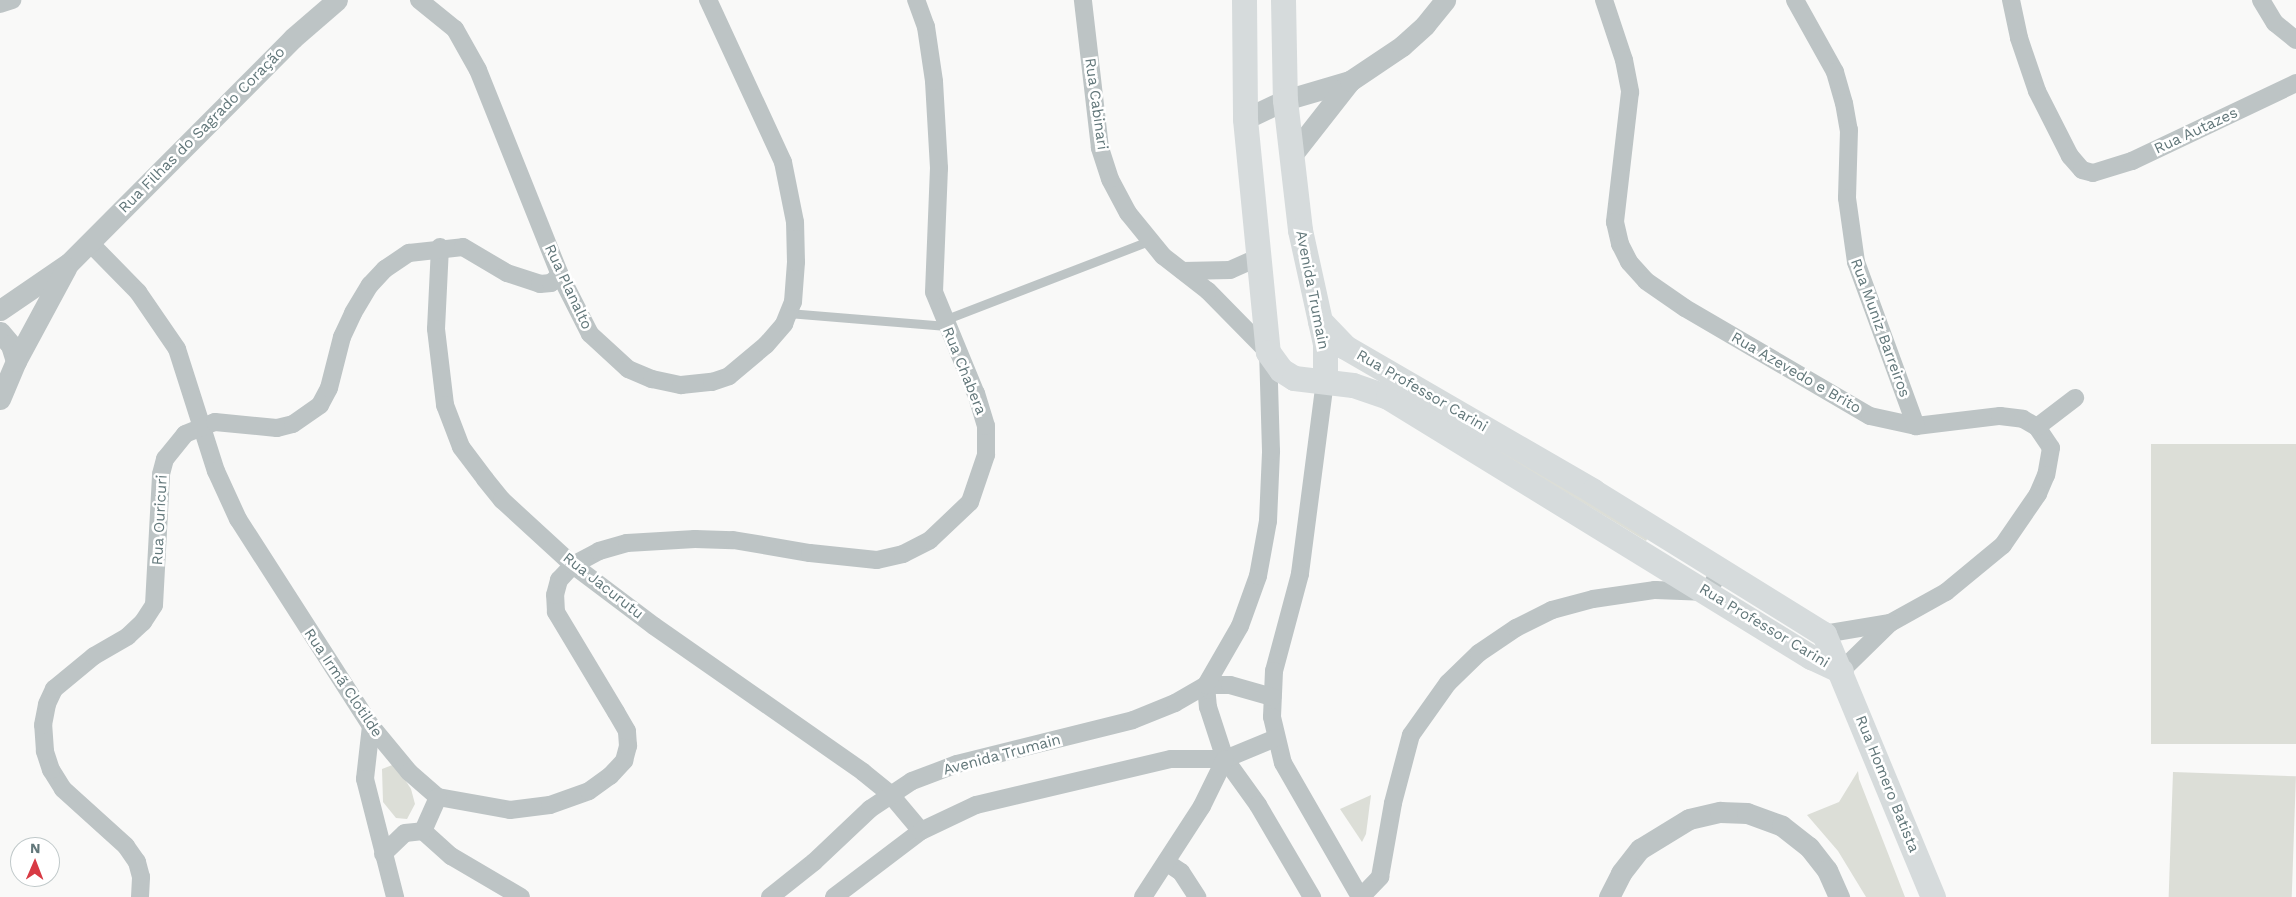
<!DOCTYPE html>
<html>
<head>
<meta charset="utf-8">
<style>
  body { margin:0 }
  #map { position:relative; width:2296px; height:897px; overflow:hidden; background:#f9f9f8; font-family:"Work Sans",sans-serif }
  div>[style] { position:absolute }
  .green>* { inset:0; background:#dcded7; transform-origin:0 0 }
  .service>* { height:9px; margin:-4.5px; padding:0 4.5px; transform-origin:4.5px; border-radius:4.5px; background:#bdc4c5 }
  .minor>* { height:18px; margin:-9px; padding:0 9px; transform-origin:9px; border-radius:9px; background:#bdc4c5 }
  .tertiary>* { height:21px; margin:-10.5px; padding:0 10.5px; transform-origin:10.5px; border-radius:10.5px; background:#bdc4c5 }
  .secondary>* { height:25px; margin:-12.5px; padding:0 12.5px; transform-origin:12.5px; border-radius:12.5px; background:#d6dbdc }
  span { translate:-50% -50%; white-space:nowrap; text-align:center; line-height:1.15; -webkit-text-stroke:5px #fff; paint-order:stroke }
  .street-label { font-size:15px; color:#62777a }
  .north { position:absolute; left:10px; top:837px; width:50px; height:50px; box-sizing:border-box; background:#fff; border:1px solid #c0c9ca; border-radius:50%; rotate:1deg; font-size:14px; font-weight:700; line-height:20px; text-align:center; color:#62777a }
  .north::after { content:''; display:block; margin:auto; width:18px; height:22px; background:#d83a44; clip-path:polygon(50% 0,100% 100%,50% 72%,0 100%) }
</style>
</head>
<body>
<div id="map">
  <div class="green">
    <div style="clip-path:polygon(1383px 382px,1649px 536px,1646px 541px)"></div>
    <div style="left:2296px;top:444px;width:300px;height:145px;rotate:90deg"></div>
    <div style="clip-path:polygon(395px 764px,411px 789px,415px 804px,407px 819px,396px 818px,383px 802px,382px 769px)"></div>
    <div style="clip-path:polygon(1858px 771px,1859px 779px,1905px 897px,1866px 897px,1838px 851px,1807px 815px,1839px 802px)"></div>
    <div style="left:2173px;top:772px;width:123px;height:125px;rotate:2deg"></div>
    <div style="clip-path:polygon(1371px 795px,1366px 834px,1362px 842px,1340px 809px)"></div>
  </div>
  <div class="service">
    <div style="left:788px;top:313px;width:159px;rotate:4.7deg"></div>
    <div style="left:944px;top:320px;width:220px;rotate:-21.1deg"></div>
  </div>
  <div class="minor">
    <div style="left:419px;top:0;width:46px;rotate:38.9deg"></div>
    <div style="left:455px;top:29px;width:47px;rotate:60.7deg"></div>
    <div style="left:478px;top:70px;width:221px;rotate:68.2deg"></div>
    <div style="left:560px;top:275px;width:66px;rotate:63deg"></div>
    <div style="left:590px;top:334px;width:52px;rotate:42.6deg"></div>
    <div style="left:628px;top:369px;width:26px;rotate:23deg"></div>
    <div style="left:652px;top:379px;width:30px;rotate:12deg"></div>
    <div style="left:681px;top:385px;width:31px;rotate:-6deg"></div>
    <div style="left:712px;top:382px;width:18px;rotate:-19deg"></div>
    <div style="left:729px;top:376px;width:48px;rotate:-40deg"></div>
    <div style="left:766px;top:345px;width:28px;rotate:-49deg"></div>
    <div style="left:784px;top:324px;width:24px;rotate:-68deg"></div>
    <div style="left:793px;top:302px;width:40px;rotate:-85.7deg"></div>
    <div style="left:796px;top:262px;width:40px;rotate:-91.4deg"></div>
    <div style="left:795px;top:222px;width:61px;rotate:-101.3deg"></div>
    <div style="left:783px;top:162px;width:179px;rotate:-114.8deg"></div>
    <div style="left:1604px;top:0;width:63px;rotate:71.6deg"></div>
    <div style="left:1624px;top:60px;width:33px;rotate:79deg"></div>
    <div style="left:1630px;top:92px;width:131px;rotate:96.6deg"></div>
    <div style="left:1615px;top:222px;width:23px;rotate:77deg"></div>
    <div style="left:1620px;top:244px;width:20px;rotate:63deg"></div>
    <div style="left:1629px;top:262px;width:25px;rotate:48deg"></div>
    <div style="left:1646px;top:281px;width:47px;rotate:34.7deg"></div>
    <div style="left:1685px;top:308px;width:214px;rotate:30.3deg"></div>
    <div style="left:1870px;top:416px;width:47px;rotate:12.3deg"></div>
    <div style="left:1916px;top:426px;width:85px;rotate:-6.8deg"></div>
    <div style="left:2000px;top:416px;width:23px;rotate:7deg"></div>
    <div style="left:2023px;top:419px;width:16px;rotate:30deg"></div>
    <div style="left:2037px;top:427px;width:25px;rotate:56deg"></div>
    <div style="left:2051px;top:448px;width:27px;rotate:100deg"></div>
    <div style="left:2046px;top:475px;width:21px;rotate:113deg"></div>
    <div style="left:2038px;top:494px;width:62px;rotate:124.5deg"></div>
    <div style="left:2003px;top:545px;width:74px;rotate:140.5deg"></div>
    <div style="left:1946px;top:592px;width:64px;rotate:151deg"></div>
    <div style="left:1890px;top:623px;width:69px;rotate:135.6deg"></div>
    <div style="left:1795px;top:0;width:82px;rotate:60.9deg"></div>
    <div style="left:1835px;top:72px;width:32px;rotate:74deg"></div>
    <div style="left:1844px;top:103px;width:27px;rotate:80deg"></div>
    <div style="left:1849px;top:130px;width:68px;rotate:91.7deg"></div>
    <div style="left:1847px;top:198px;width:65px;rotate:82deg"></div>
    <div style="left:1856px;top:262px;width:175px;rotate:69.9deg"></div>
    <div style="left:2011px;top:0;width:39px;rotate:78deg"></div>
    <div style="left:2019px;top:38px;width:56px;rotate:71.2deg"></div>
    <div style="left:2037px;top:91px;width:73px;rotate:63.1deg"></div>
    <div style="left:2070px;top:156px;width:18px;rotate:49deg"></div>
    <div style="left:2082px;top:170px;width:11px;rotate:15deg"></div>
    <div style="left:2093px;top:173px;width:41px;rotate:-17.1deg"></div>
    <div style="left:2132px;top:161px;width:182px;rotate:-25.4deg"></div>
    <div style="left:2261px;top:0;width:27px;rotate:59deg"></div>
    <div style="left:2275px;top:23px;width:27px;rotate:39deg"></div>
    <div style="left:0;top:4px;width:13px;rotate:-18deg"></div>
    <div style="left:90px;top:243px;width:69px;rotate:45.6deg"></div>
    <div style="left:138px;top:292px;width:69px;rotate:55.6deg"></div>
    <div style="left:177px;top:349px;width:128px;rotate:72.3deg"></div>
    <div style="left:216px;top:471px;width:53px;rotate:65.4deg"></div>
    <div style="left:238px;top:519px;width:246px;rotate:57.3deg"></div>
    <div style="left:371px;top:726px;width:60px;rotate:50.4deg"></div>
    <div style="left:409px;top:772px;width:38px;rotate:41deg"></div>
    <div style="left:438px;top:797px;width:73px;rotate:10.2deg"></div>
    <div style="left:510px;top:810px;width:40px;rotate:-7.1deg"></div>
    <div style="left:550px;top:805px;width:41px;rotate:-19.7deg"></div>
    <div style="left:589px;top:791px;width:26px;rotate:-36deg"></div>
    <div style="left:610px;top:776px;width:21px;rotate:-47deg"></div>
    <div style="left:624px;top:761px;width:16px;rotate:-75deg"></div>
    <div style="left:628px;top:746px;width:15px;rotate:-94deg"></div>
    <div style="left:627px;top:731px;width:22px;rotate:-120deg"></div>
    <div style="left:616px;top:712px;width:117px;rotate:-121deg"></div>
    <div style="left:556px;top:612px;width:17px;rotate:-93deg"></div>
    <div style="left:555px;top:595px;width:16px;rotate:-75deg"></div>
    <div style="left:559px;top:580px;width:21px;rotate:-47deg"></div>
    <div style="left:573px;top:565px;width:30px;rotate:-28deg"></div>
    <div style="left:599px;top:551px;width:29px;rotate:-16deg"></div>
    <div style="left:627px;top:543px;width:68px;rotate:-3.4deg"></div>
    <div style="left:695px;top:539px;width:38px;rotate:2deg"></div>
    <div style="left:733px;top:540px;width:78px;rotate:9.6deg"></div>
    <div style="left:810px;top:553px;width:67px;rotate:6deg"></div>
    <div style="left:877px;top:560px;width:27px;rotate:-13deg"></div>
    <div style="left:903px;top:554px;width:30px;rotate:-27deg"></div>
    <div style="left:930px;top:540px;width:55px;rotate:-43.5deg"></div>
    <div style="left:970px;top:502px;width:50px;rotate:-71.2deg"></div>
    <div style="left:986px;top:455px;width:29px;rotate:-90deg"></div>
    <div style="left:986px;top:426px;width:34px;rotate:-107deg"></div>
    <div style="left:976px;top:394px;width:110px;rotate:-112.4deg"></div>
    <div style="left:934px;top:292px;width:124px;rotate:-87.7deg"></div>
    <div style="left:939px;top:168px;width:87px;rotate:-93.3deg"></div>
    <div style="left:934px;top:81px;width:55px;rotate:-98.4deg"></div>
    <div style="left:926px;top:27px;width:29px;rotate:-110deg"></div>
    <div style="left:440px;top:247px;width:82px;rotate:92.8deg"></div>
    <div style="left:436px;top:329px;width:77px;rotate:83.2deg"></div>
    <div style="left:445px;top:405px;width:45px;rotate:69.1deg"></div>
    <div style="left:461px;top:447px;width:40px;rotate:53deg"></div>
    <div style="left:485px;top:479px;width:27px;rotate:51deg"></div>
    <div style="left:502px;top:500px;width:96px;rotate:42.5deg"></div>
    <div style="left:573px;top:565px;width:101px;rotate:37deg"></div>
    <div style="left:654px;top:626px;width:255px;rotate:34.9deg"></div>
    <div style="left:863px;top:772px;width:35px;rotate:39deg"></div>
    <div style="left:890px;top:794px;width:48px;rotate:50deg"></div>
    <div style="left:1183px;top:271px;width:47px;rotate:-1.2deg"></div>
    <div style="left:1230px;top:270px;width:32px;rotate:-24deg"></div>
    <div style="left:1325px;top:381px;width:195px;rotate:97.4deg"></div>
    <div style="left:1300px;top:574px;width:100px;rotate:105deg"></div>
    <div style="left:1274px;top:671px;width:46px;rotate:92.5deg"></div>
    <div style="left:1272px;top:717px;width:47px;rotate:76.6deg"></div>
    <div style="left:1283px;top:763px;width:155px;rotate:60.1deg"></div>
    <div style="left:2037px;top:427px;width:48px;rotate:-37.3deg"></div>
    <div style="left:1824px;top:634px;width:67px;rotate:-9.5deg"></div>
    <div style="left:1206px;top:685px;width:22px;rotate:85deg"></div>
    <div style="left:1208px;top:707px;width:55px;rotate:71.9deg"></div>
    <div style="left:1225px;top:759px;width:57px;rotate:54.3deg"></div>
    <div style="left:1258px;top:805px;width:107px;rotate:59.6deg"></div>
    <div style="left:1206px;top:685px;width:24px"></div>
    <div style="left:1230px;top:685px;width:44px;rotate:15.9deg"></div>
    <div style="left:371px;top:726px;width:53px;rotate:96.5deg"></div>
    <div style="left:365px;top:779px;width:122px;rotate:75.7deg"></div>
    <div style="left:423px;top:831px;width:38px;rotate:42deg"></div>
    <div style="left:451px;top:856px;width:81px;rotate:30.4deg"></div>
    <div style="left:383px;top:854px;width:30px;rotate:-44deg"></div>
    <div style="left:405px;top:833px;width:18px;rotate:-6deg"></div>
    <div style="left:423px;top:831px;width:37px;rotate:-66deg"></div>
    <div style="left:1166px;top:862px;width:18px;rotate:34deg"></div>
    <div style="left:1181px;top:872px;width:30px;rotate:57deg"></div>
    <div style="left:140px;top:897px;width:20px;rotate:-87deg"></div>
    <div style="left:141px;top:877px;width:16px;rotate:-105deg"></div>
    <div style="left:137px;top:862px;width:19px;rotate:-125deg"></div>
    <div style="left:126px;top:846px;width:85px;rotate:-137.9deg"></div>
    <div style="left:63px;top:789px;width:22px;rotate:-122deg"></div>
    <div style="left:51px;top:770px;width:20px;rotate:-108deg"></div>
    <div style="left:45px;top:751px;width:26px;rotate:-94deg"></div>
    <div style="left:43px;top:725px;width:21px;rotate:-79deg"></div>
    <div style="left:47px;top:704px;width:17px;rotate:-65deg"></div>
    <div style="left:54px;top:689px;width:52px;rotate:-39.5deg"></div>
    <div style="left:94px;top:656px;width:39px;rotate:-30deg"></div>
    <div style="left:128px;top:636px;width:21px;rotate:-43deg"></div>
    <div style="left:143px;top:622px;width:20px;rotate:-57deg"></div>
    <div style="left:154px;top:605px;width:131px;rotate:-86.9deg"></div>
    <div style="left:161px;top:474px;width:16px;rotate:-75deg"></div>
    <div style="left:165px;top:459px;width:32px;rotate:-51deg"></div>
    <div style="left:185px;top:434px;width:32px;rotate:-22deg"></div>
    <div style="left:215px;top:422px;width:62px;rotate:5.5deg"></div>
    <div style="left:277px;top:428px;width:16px;rotate:-14deg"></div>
    <div style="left:293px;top:424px;width:33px;rotate:-35deg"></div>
    <div style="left:320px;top:405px;width:19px;rotate:-62deg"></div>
    <div style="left:329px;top:388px;width:53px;rotate:-75.7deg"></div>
    <div style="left:342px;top:337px;width:26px;rotate:-65deg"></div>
    <div style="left:353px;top:313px;width:33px;rotate:-59deg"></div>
    <div style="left:370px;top:285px;width:22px;rotate:-47deg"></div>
    <div style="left:385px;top:269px;width:29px;rotate:-34deg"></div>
    <div style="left:409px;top:253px;width:54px;rotate:-6.3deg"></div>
    <div style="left:463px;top:247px;width:51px;rotate:30.6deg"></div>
    <div style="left:507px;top:273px;width:35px;rotate:18deg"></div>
    <div style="left:540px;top:284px;width:11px;rotate:-5deg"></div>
    <div style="left:551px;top:283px;width:12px;rotate:-42deg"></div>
    <div style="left:770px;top:897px;width:56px;rotate:-38.5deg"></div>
    <div style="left:814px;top:862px;width:77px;rotate:-43.4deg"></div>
    <div style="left:870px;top:809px;width:50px;rotate:-33.7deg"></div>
    <div style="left:912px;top:781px;width:48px;rotate:-20.7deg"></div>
    <div style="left:957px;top:764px;width:181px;rotate:-14deg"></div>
    <div style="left:1133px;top:720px;width:45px;rotate:-22deg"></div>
    <div style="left:1175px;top:703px;width:36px;rotate:-30deg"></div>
    <div style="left:1206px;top:685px;width:68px;rotate:-60deg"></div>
    <div style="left:1240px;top:626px;width:53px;rotate:-70.2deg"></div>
    <div style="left:1258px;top:576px;width:56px;rotate:-79.7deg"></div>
    <div style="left:1268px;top:521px;width:70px;rotate:-87.5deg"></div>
    <div style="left:1271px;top:451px;width:99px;rotate:-91.7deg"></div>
    <div style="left:1268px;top:352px;width:86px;rotate:-134.5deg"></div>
    <div style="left:1208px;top:291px;width:57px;rotate:-142.1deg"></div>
    <div style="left:1163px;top:256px;width:55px;rotate:-129.1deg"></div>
    <div style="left:1128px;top:213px;width:38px;rotate:-118deg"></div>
    <div style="left:1110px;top:179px;width:33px;rotate:-108deg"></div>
    <div style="left:1100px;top:148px;width:149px;rotate:-96.6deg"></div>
    <div style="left:834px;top:897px;width:109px;rotate:-37.2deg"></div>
    <div style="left:921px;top:831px;width:61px;rotate:-25.3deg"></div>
    <div style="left:976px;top:805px;width:200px;rotate:-13.3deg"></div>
    <div style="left:1171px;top:759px;width:54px"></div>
    <div style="left:1225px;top:759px;width:55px;rotate:-22.4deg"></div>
    <div style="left:1143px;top:897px;width:108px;rotate:-57deg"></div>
    <div style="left:1202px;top:806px;width:52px;rotate:-63.9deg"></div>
    <div style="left:1361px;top:897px;width:28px;rotate:-46deg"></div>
    <div style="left:1380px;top:877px;width:75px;rotate:-80deg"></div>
    <div style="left:1393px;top:803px;width:70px;rotate:-75.2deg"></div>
    <div style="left:1411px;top:735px;width:64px;rotate:-54.6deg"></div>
    <div style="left:1448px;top:683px;width:43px;rotate:-44.1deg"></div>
    <div style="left:1479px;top:653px;width:45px;rotate:-34deg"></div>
    <div style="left:1516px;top:628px;width:40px;rotate:-26.6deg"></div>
    <div style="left:1552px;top:610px;width:42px;rotate:-15deg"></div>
    <div style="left:1593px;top:599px;width:63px;rotate:-8.3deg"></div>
    <div style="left:1655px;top:590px;width:53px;rotate:2.2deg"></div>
    <div style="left:1708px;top:592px;width:26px;rotate:-61deg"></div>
  </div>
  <div class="tertiary">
    <div style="left:1245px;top:119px;width:44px;rotate:-25.4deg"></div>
    <div style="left:1285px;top:100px;width:68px;rotate:-16.3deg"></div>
    <div style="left:1292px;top:155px;width:94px;rotate:-51.9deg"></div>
    <div style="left:1350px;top:81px;width:63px;rotate:-33.9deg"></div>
    <div style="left:1402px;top:46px;width:31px;rotate:-42deg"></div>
    <div style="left:1425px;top:25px;width:32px;rotate:-51deg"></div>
    <div style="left:0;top:310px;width:83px;rotate:-34.3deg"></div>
    <div style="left:69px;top:263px;width:317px;rotate:-45.1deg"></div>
    <div style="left:293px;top:38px;width:58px;rotate:-40.8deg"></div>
    <div style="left:0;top:332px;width:17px;rotate:50deg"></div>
    <div style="left:11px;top:345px;width:17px;rotate:73deg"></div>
    <div style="left:0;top:399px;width:41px;rotate:-67.2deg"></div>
    <div style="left:16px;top:361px;width:106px;rotate:-61.7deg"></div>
    <div style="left:1609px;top:897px;width:27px;rotate:-63deg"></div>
    <div style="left:1621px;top:873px;width:31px;rotate:-52deg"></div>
    <div style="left:1640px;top:849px;width:57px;rotate:-31.5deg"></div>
    <div style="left:1689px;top:819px;width:32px;rotate:-13deg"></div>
    <div style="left:1720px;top:812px;width:27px;rotate:2deg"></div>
    <div style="left:1747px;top:813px;width:37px;rotate:20deg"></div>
    <div style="left:1782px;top:826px;width:34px;rotate:38deg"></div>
    <div style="left:1809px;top:847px;width:29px;rotate:52deg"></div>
    <div style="left:1827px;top:870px;width:30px;rotate:66deg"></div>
  </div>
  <div class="secondary">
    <div style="left:1244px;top:0;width:119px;rotate:89.5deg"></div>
    <div style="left:1245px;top:119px;width:234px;rotate:84.4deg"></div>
    <div style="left:1268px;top:352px;width:22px;rotate:54deg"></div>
    <div style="left:1281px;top:370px;width:15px;rotate:32deg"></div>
    <div style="left:1294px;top:378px;width:59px;rotate:6.8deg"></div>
    <div style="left:1353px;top:385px;width:37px;rotate:19deg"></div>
    <div style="left:1388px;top:397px;width:497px;rotate:31.6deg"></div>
    <div style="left:1811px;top:657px;width:33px;rotate:25deg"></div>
    <div style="left:1283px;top:0;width:100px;rotate:88.9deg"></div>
    <div style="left:1285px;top:100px;width:131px;rotate:83.4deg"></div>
    <div style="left:1300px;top:230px;width:117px;rotate:77.6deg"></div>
    <div style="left:1325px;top:344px;width:37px;rotate:90deg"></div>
    <div style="left:1320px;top:321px;width:36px;rotate:46deg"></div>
    <div style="left:1345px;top:347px;width:287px;rotate:30.1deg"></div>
    <div style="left:1593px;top:491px;width:272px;rotate:31.8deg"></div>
    <div style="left:1824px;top:634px;width:285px;rotate:67.5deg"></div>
  </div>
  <div class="street-label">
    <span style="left:1096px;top:104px;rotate:82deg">Rua Cabinari</span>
    <span style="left:202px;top:130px;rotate:-45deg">Rua Filhas do Sagrado Coração</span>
    <span style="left:2196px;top:131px;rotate:-25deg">Rua Autazes</span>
    <span style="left:568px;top:287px;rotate:65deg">Rua Planalto</span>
    <span style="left:1312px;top:290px;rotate:79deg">Avenida Trumain</span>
    <span style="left:1880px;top:328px;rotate:70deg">Rua Muniz Barreiros</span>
    <span style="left:964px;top:371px;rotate:68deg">Rua Chabera</span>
    <span style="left:1796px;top:373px;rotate:30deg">Rua Azevedo e Brito</span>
    <span style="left:1422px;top:391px;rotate:30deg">Rua Professor Carini</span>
    <span style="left:160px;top:520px;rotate:-87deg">Rua Ouricuri</span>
    <span style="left:603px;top:586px;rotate:38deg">Rua Jacurutu</span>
    <span style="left:1764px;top:626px;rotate:31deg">Rua Professor Carini</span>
    <span style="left:343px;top:683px;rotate:56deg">Rua Irmã Clotilde</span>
    <span style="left:1002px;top:755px;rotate:-15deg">Avenida Trumain</span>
    <span style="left:1887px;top:784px;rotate:68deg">Rua Homero Batista</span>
  </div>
  <div class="north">N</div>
</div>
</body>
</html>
